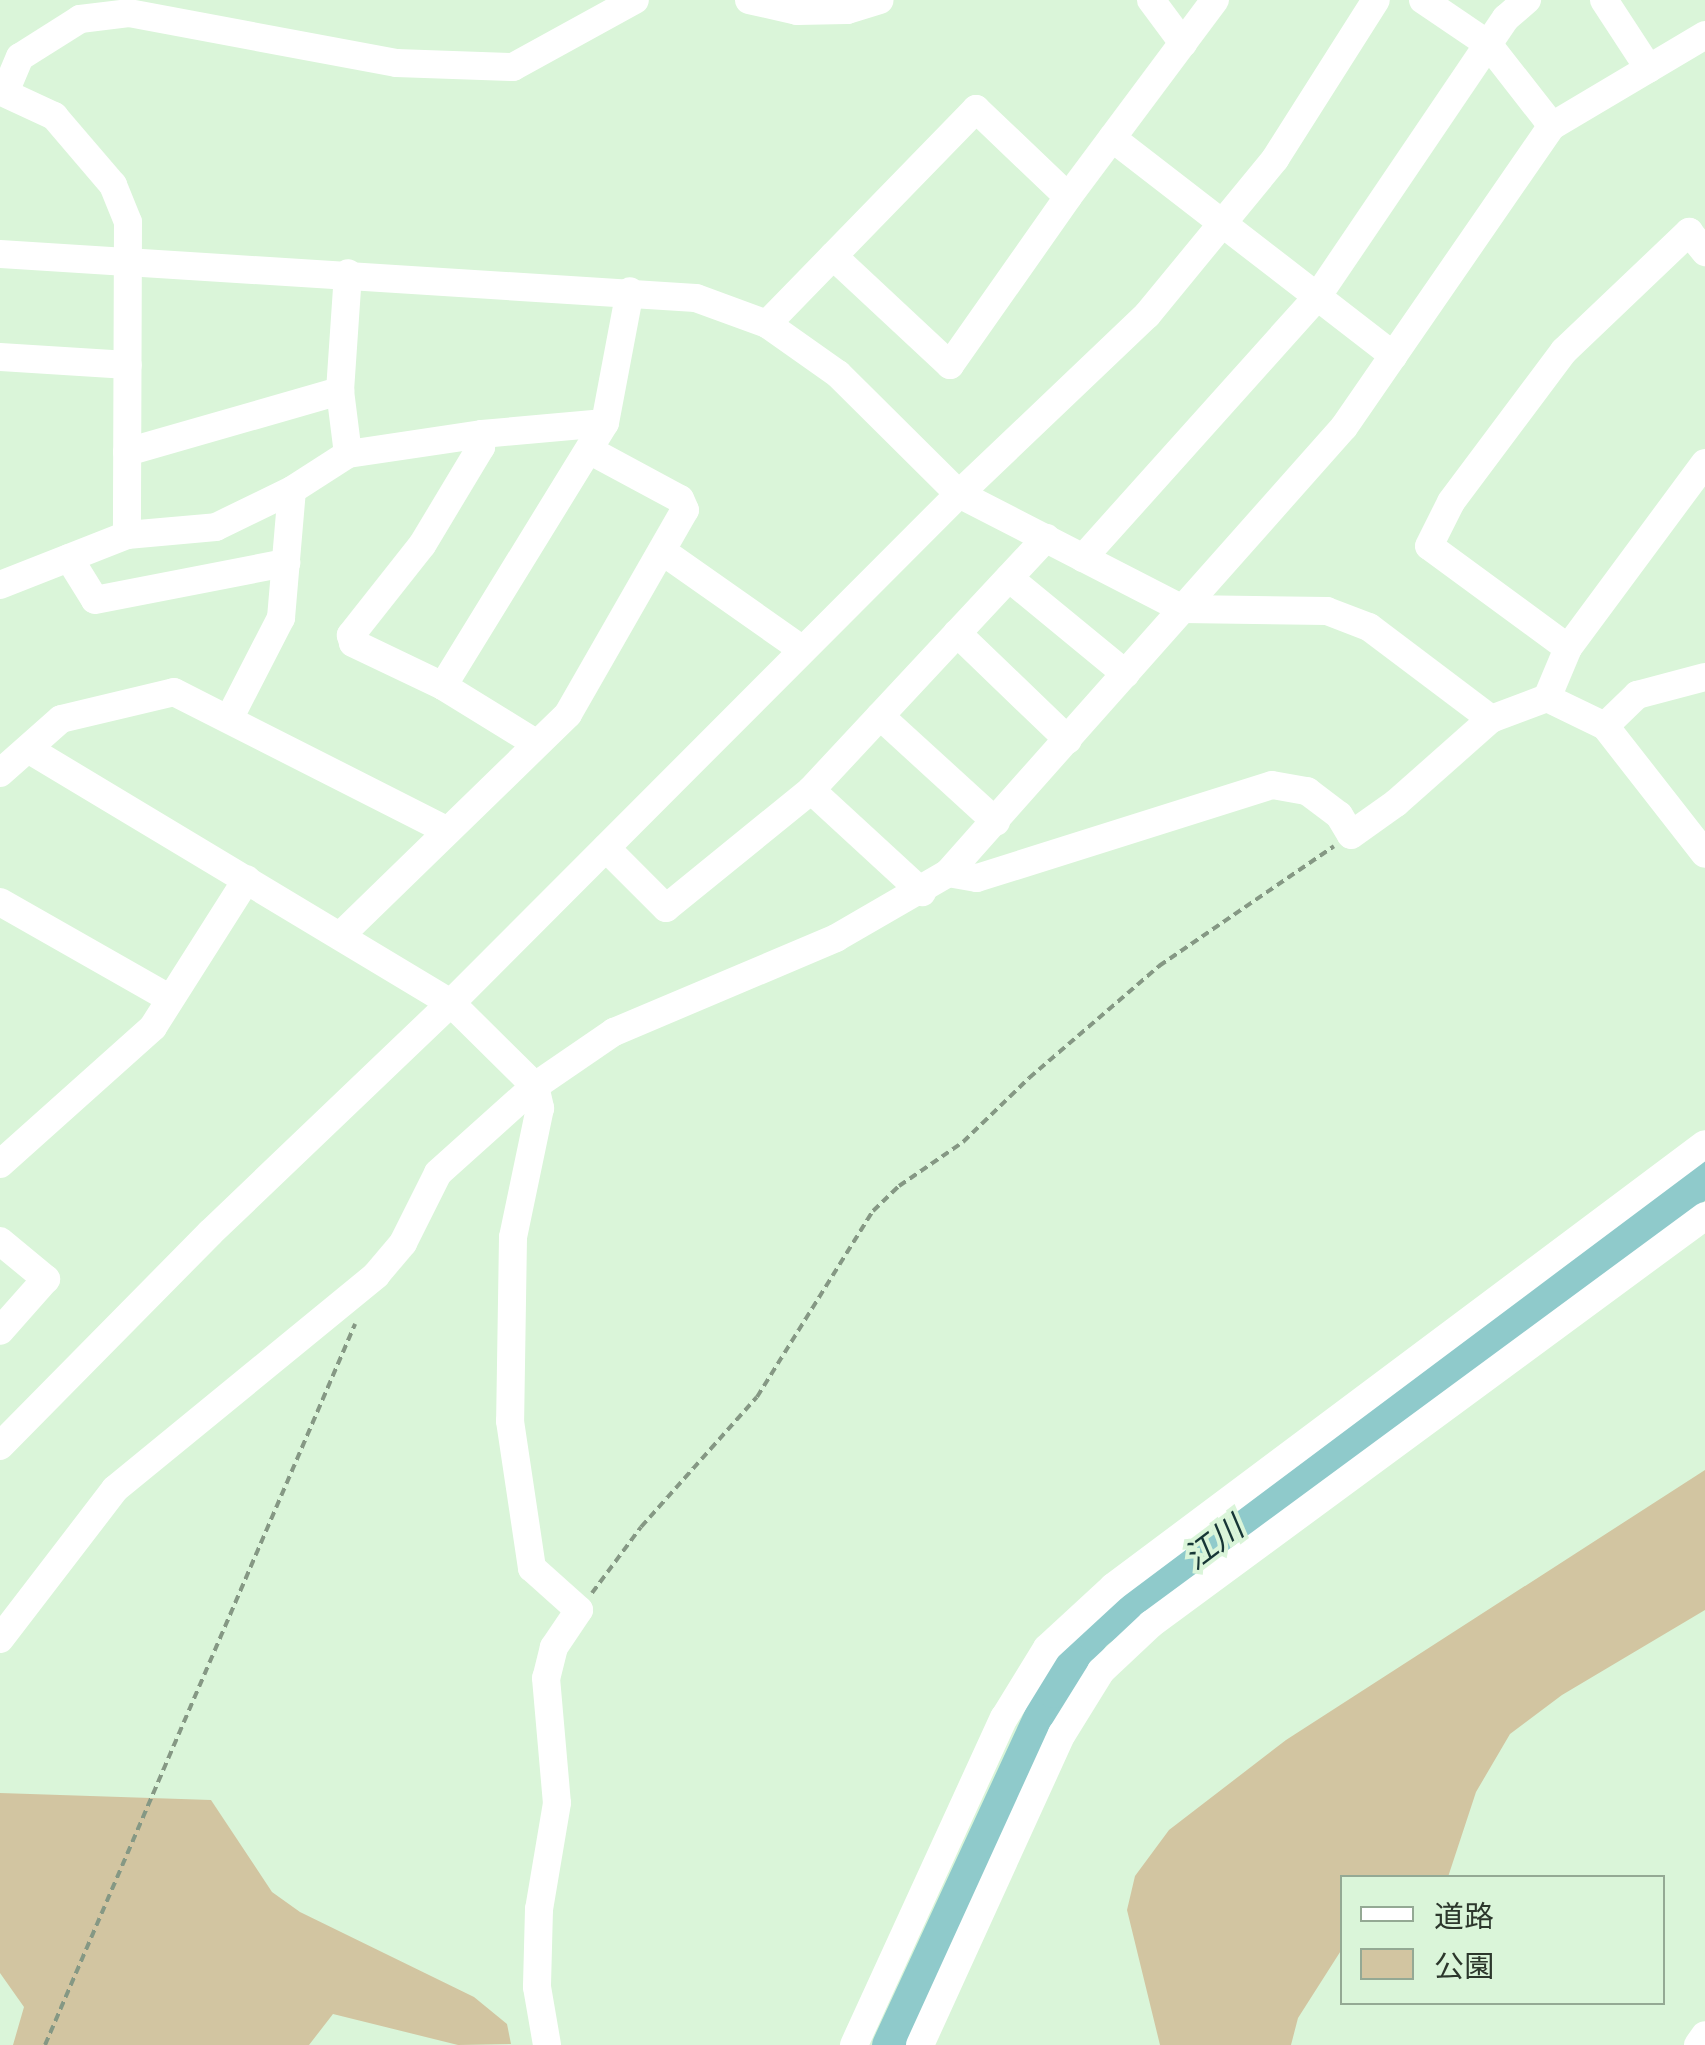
<!DOCTYPE html>
<html>
<head>
<meta charset="utf-8">
<style>
  body { margin:0 }
  #map { position:relative; width:1705px; height:2045px; overflow:hidden; background:#daf5d9; font-family:Lora,"Noto Sans JP",serif }
  div>[style] { position:absolute }
  .green>* { inset:0; background:#d2c5a1 }
  .river>* { height:35px; margin:-17.5px; padding:0 17.5px; transform-origin:17.5px; border-radius:17.5px; background:#8fcacb }
  .path>* { height:4px; margin-top:-2px; transform-origin:0; background:repeating-linear-gradient(90deg,#859884 0 8px,transparent 0 13px) }
  .minor>* { height:28px; margin:-14px; padding:0 14px; transform-origin:14px; border-radius:14px; background:#fff }
  span { translate:-50% -50%; white-space:nowrap; text-align:center; line-height:1.15; -webkit-text-stroke:8px #daf5d9; paint-order:stroke }
  .water-label { font-size:32px; color:#173636; font-style:italic }
  .legend { position:absolute; left:1340px; top:1875px; width:325px; height:130px; box-sizing:border-box; background:#daf5d9; border:2px solid #94a994; margin:0; padding:12px 18px; list-style:none; font-size:30px; color:#2c372c }
  .legend li { display:flex; align-items:center; gap:20px; height:50px }
  .legend b { width:50px; border:2px solid #94a994 }
</style>
</head>
<body>
<div id="map">
  <div class="green">
    <div style="clip-path:polygon(1705px 1470px,1705px 1610px,1562px 1695px,1510px 1734px,1476px 1792px,1448px 1877px,1342px 1878px,1342px 1949px,1298px 2018px,1291px 2045px,1160px 2045px,1127px 1910px,1135px 1876px,1169px 1830px,1286px 1740px)"></div>
    <div style="clip-path:polygon(0 1793px,211px 1800px,272px 1892px,300px 1912px,474px 1997px,507px 2024px,511px 2044px,458px 2045px,333px 2014px,309px 2045px,13px 2045px,24px 2007px,0 1973px)"></div>
  </div>
  <div class="river">
    <div style="left:889px;top:2045px;width:391px;rotate:-65.2deg"></div>
    <div style="left:1053px;top:1690px;width:70px;rotate:-54.9deg"></div>
    <div style="left:1093px;top:1633px;width:763px;rotate:-36.63deg"></div>
  </div>
  <div class="path">
    <div style="left:592px;top:1593px;width:82px;rotate:-53.4deg"></div>
    <div style="left:641px;top:1527px;width:174px;rotate:-48.3deg"></div>
    <div style="left:757px;top:1397px;width:219px;rotate:-58.1deg"></div>
    <div style="left:873px;top:1211px;width:36px;rotate:-44deg"></div>
    <div style="left:899px;top:1186px;width:78px;rotate:-34.5deg"></div>
    <div style="left:963px;top:1142px;width:92px;rotate:-44.1deg"></div>
    <div style="left:1029px;top:1078px;width:172px;rotate:-40.7deg"></div>
    <div style="left:1159px;top:966px;width:212px;rotate:-34.4deg"></div>
    <div style="left:45px;top:2045px;width:785px;rotate:-66.73deg"></div>
  </div>
  <div class="minor">
    <div style="left:749px;top:0;width:49px;rotate:12.9deg"></div>
    <div style="left:797px;top:11px;width:50px;rotate:-1.1deg"></div>
    <div style="left:847px;top:10px;width:34px;rotate:-17deg"></div>
    <div style="left:1151px;top:0;width:54px;rotate:53.3deg"></div>
    <div style="left:1423px;top:0;width:78px;rotate:34.1deg"></div>
    <div style="left:1488px;top:44px;width:104px;rotate:52deg"></div>
    <div style="left:1604px;top:0;width:82px;rotate:56.9deg"></div>
    <div style="left:0;top:91px;width:60px;rotate:24.8deg"></div>
    <div style="left:54px;top:116px;width:91px;rotate:49.5deg"></div>
    <div style="left:113px;top:185px;width:40px;rotate:68deg"></div>
    <div style="left:128px;top:222px;width:313px;rotate:90.2deg"></div>
    <div style="left:5px;top:92px;width:38px;rotate:-67deg"></div>
    <div style="left:20px;top:57px;width:71px;rotate:-32.3deg"></div>
    <div style="left:80px;top:19px;width:49px;rotate:-7deg"></div>
    <div style="left:129px;top:13px;width:272px;rotate:10.6deg"></div>
    <div style="left:396px;top:63px;width:117px;rotate:2deg"></div>
    <div style="left:513px;top:67px;width:139px;rotate:-28.8deg"></div>
    <div style="left:1112px;top:138px;width:356px;rotate:37.7deg"></div>
    <div style="left:0;top:254px;width:697px;rotate:3.62deg"></div>
    <div style="left:696px;top:298px;width:76px;rotate:20.1deg"></div>
    <div style="left:767px;top:324px;width:87px;rotate:35.2deg"></div>
    <div style="left:838px;top:374px;width:170px;rotate:44.8deg"></div>
    <div style="left:959px;top:494px;width:252px;rotate:27.2deg"></div>
    <div style="left:1183px;top:609px;width:144px;rotate:0.8deg"></div>
    <div style="left:1327px;top:611px;width:45px;rotate:20.9deg"></div>
    <div style="left:1369px;top:627px;width:153px;rotate:37deg"></div>
    <div style="left:833px;top:256px;width:160px;rotate:43deg"></div>
    <div style="left:950px;top:365px;width:205px;rotate:-54.9deg"></div>
    <div style="left:1068px;top:197px;width:246px;rotate:-53.3deg"></div>
    <div style="left:767px;top:324px;width:300px;rotate:-45.8deg"></div>
    <div style="left:976px;top:109px;width:127px;rotate:43.7deg"></div>
    <div style="left:0;top:357px;width:128px;rotate:3.6deg"></div>
    <div style="left:482px;top:434px;width:13px;rotate:94deg"></div>
    <div style="left:481px;top:447px;width:114px;rotate:121deg"></div>
    <div style="left:422px;top:545px;width:115px;rotate:128.3deg"></div>
    <div style="left:351px;top:635px;width:8px;rotate:76deg"></div>
    <div style="left:353px;top:643px;width:100px;rotate:25.5deg"></div>
    <div style="left:443px;top:686px;width:107px;rotate:31.6deg"></div>
    <div style="left:127px;top:452px;width:222px;rotate:-16deg"></div>
    <div style="left:348px;top:454px;width:64px;rotate:-97.2deg"></div>
    <div style="left:340px;top:391px;width:118px;rotate:-86.1deg"></div>
    <div style="left:662px;top:551px;width:172px;rotate:35.1deg"></div>
    <div style="left:69px;top:558px;width:49px;rotate:58.2deg"></div>
    <div style="left:95px;top:600px;width:195px;rotate:-11deg"></div>
    <div style="left:1083px;top:558px;width:351px;rotate:-48.1deg"></div>
    <div style="left:1317px;top:297px;width:337px;rotate:-55.9deg"></div>
    <div style="left:1506px;top:18px;width:28px;rotate:-41deg"></div>
    <div style="left:1009px;top:578px;width:151px;rotate:39.4deg"></div>
    <div style="left:0;top:585px;width:136px;rotate:-21.5deg"></div>
    <div style="left:127px;top:535px;width:89px;rotate:-5.1deg"></div>
    <div style="left:216px;top:527px;width:85px;rotate:-26deg"></div>
    <div style="left:292px;top:490px;width:67px;rotate:-32.7deg"></div>
    <div style="left:348px;top:454px;width:135px;rotate:-8.5deg"></div>
    <div style="left:482px;top:434px;width:123px;rotate:-5.1deg"></div>
    <div style="left:957px;top:633px;width:154px;rotate:43.9deg"></div>
    <div style="left:1568px;top:648px;width:172px;rotate:-143.7deg"></div>
    <div style="left:1429px;top:546px;width:49px;rotate:-63.4deg"></div>
    <div style="left:1451px;top:502px;width:189px;rotate:-53.2deg"></div>
    <div style="left:1564px;top:351px;width:173px;rotate:-43.6deg"></div>
    <div style="left:1689px;top:232px;width:26px;rotate:51deg"></div>
    <div style="left:443px;top:686px;width:309px;rotate:-58.4deg"></div>
    <div style="left:605px;top:423px;width:134px;rotate:-79.3deg"></div>
    <div style="left:1547px;top:698px;width:54px;rotate:-67.2deg"></div>
    <div style="left:1568px;top:648px;width:230px;rotate:-53.5deg"></div>
    <div style="left:880px;top:716px;width:157px;rotate:42.4deg"></div>
    <div style="left:229px;top:719px;width:114px;rotate:-62.8deg"></div>
    <div style="left:281px;top:618px;width:128px;rotate:-85.1deg"></div>
    <div style="left:1605px;top:726px;width:45px;rotate:-44.1deg"></div>
    <div style="left:1637px;top:695px;width:70px;rotate:-14.8deg"></div>
    <div style="left:28px;top:749px;width:493px;rotate:31deg"></div>
    <div style="left:451px;top:1003px;width:118px;rotate:44.7deg"></div>
    <div style="left:535px;top:1086px;width:23px;rotate:77deg"></div>
    <div style="left:540px;top:1108px;width:132px;rotate:101.8deg"></div>
    <div style="left:513px;top:1237px;width:184px;rotate:90.9deg"></div>
    <div style="left:510px;top:1421px;width:149px;rotate:81.5deg"></div>
    <div style="left:532px;top:1568px;width:63px;rotate:41.8deg"></div>
    <div style="left:579px;top:1610px;width:45px;rotate:124deg"></div>
    <div style="left:554px;top:1647px;width:32px;rotate:104deg"></div>
    <div style="left:546px;top:1678px;width:125px;rotate:85deg"></div>
    <div style="left:557px;top:1803px;width:108px;rotate:99.6deg"></div>
    <div style="left:539px;top:1909px;width:78px;rotate:91.5deg"></div>
    <div style="left:537px;top:1987px;width:59px;rotate:80.2deg"></div>
    <div style="left:0;top:773px;width:81px;rotate:-41.5deg"></div>
    <div style="left:61px;top:719px;width:116px;rotate:-13.4deg"></div>
    <div style="left:174px;top:692px;width:305px;rotate:26.9deg"></div>
    <div style="left:811px;top:790px;width:151px;rotate:42.6deg"></div>
    <div style="left:606px;top:848px;width:85px;rotate:45deg"></div>
    <div style="left:666px;top:908px;width:187px;rotate:-39.1deg"></div>
    <div style="left:811px;top:790px;width:345px;rotate:-47deg"></div>
    <div style="left:948px;top:873px;width:29px;rotate:10deg"></div>
    <div style="left:977px;top:878px;width:309px;rotate:-17.5deg"></div>
    <div style="left:1272px;top:785px;width:36px;rotate:10deg"></div>
    <div style="left:1307px;top:791px;width:40px;rotate:37deg"></div>
    <div style="left:1339px;top:815px;width:23px;rotate:59deg"></div>
    <div style="left:1351px;top:835px;width:55px;rotate:-35.4deg"></div>
    <div style="left:1396px;top:803px;width:127px;rotate:-41.5deg"></div>
    <div style="left:1491px;top:719px;width:60px;rotate:-20.6deg"></div>
    <div style="left:1547px;top:698px;width:64px;rotate:25.8deg"></div>
    <div style="left:1605px;top:726px;width:162px;rotate:52deg"></div>
    <div style="left:0;top:902px;width:194px;rotate:29.6deg"></div>
    <div style="left:340px;top:936px;width:318px;rotate:-44.2deg"></div>
    <div style="left:568px;top:714px;width:235px;rotate:-60.2deg"></div>
    <div style="left:685px;top:510px;width:12px;rotate:-114deg"></div>
    <div style="left:680px;top:499px;width:101px;rotate:-151.7deg"></div>
    <div style="left:0;top:1164px;width:205px;rotate:-41.8deg"></div>
    <div style="left:153px;top:1027px;width:175px;rotate:-57.6deg"></div>
    <div style="left:0;top:1241px;width:60px;rotate:39.6deg"></div>
    <div style="left:46px;top:1279px;width:69px;rotate:131.5deg"></div>
    <div style="left:0;top:1446px;width:299px;rotate:-45.4deg"></div>
    <div style="left:210px;top:1233px;width:333px;rotate:-43.7deg"></div>
    <div style="left:451px;top:1003px;width:719px;rotate:-45.06deg"></div>
    <div style="left:959px;top:494px;width:260px;rotate:-43.6deg"></div>
    <div style="left:1147px;top:315px;width:202px;rotate:-50.6deg"></div>
    <div style="left:1275px;top:159px;width:188px;rotate:-57.6deg"></div>
    <div style="left:0;top:1639px;width:189px;rotate:-52.5deg"></div>
    <div style="left:115px;top:1489px;width:338px;rotate:-39.3deg"></div>
    <div style="left:376px;top:1275px;width:42px;rotate:-49.8deg"></div>
    <div style="left:403px;top:1243px;width:78px;rotate:-63.4deg"></div>
    <div style="left:438px;top:1173px;width:130px;rotate:-41.9deg"></div>
    <div style="left:535px;top:1086px;width:96px;rotate:-34.4deg"></div>
    <div style="left:614px;top:1032px;width:241px;rotate:-22.9deg"></div>
    <div style="left:836px;top:938px;width:129px;rotate:-30.1deg"></div>
    <div style="left:948px;top:873px;width:596px;rotate:-48.4deg"></div>
    <div style="left:1344px;top:427px;width:366px;rotate:-55.4deg"></div>
    <div style="left:1552px;top:126px;width:178px;rotate:-30.7deg"></div>
    <div style="left:854px;top:2045px;width:360px;rotate:-65.4deg"></div>
    <div style="left:1004px;top:1718px;width:82px;rotate:-58.4deg"></div>
    <div style="left:1047px;top:1648px;width:90px;rotate:-42.7deg"></div>
    <div style="left:1113px;top:1587px;width:739px;rotate:-36.81deg"></div>
    <div style="left:920px;top:2045px;width:342px;rotate:-65.5deg"></div>
    <div style="left:1062px;top:1734px;width:74px;rotate:-58.2deg"></div>
    <div style="left:1101px;top:1671px;width:69px;rotate:-43.2deg"></div>
    <div style="left:1151px;top:1624px;width:688px;rotate:-36.37deg"></div>
    <div style="left:1698px;top:2045px;width:12px;rotate:-55deg"></div>
  </div>
  <div class="water-label">
    <span style="left:1214px;top:1543px;rotate:-37deg">江川</span>
  </div>
  <ul class="legend">
  <li><b style="height:12px;background:#fff"></b>道路</li>
  <li><b style="height:28px;background:#d2c5a1"></b>公園</li>
  </ul>
</div>
</body>
</html>
